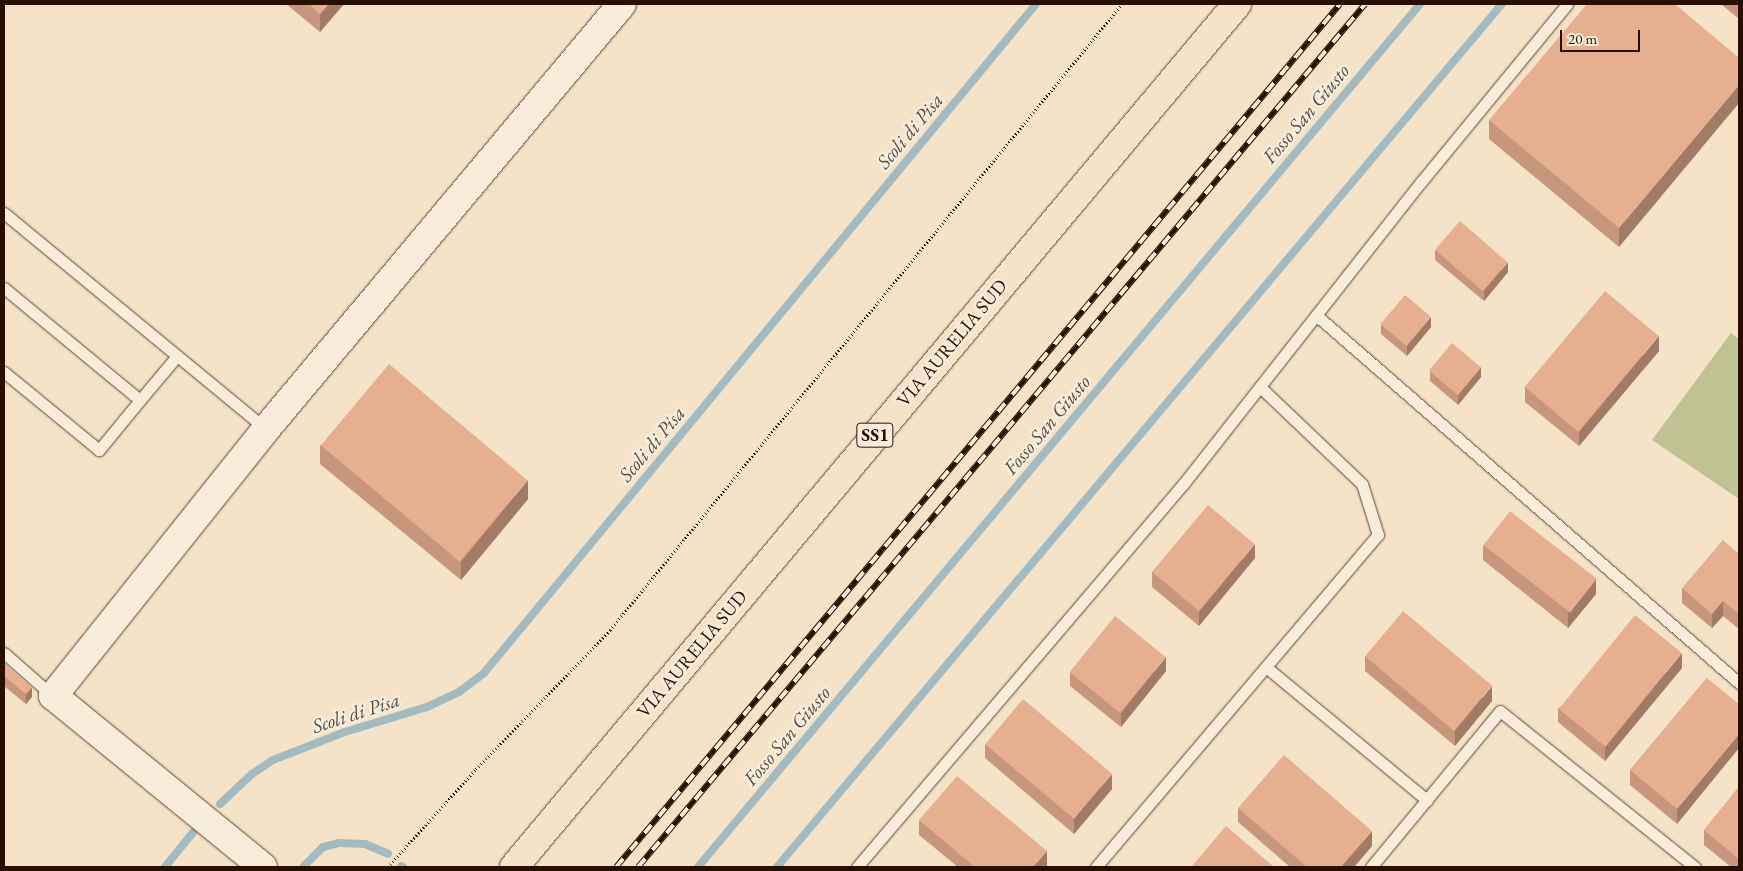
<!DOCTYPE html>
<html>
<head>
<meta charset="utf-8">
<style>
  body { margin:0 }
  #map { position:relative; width:1743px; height:871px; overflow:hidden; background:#f5e3c8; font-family:"EB Garamond",serif }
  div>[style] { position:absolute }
  .green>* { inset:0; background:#bfc394 }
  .stream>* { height:8px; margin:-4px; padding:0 4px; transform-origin:4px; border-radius:4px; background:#a2bbc1 }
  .path>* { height:3px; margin-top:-1.5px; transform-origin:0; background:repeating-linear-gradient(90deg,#280f00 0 1px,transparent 0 3.5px) }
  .roads { filter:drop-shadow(0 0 1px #5b4432) drop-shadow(0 0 1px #5b4432) }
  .lane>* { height:11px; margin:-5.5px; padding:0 5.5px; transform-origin:5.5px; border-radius:5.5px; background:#f8eddb }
  .secondary>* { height:28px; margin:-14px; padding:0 14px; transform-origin:14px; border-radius:14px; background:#f8eddb }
  .primary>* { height:28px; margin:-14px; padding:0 14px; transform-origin:14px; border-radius:14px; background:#f5e3c8 }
  .rail>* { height:5.5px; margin-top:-2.75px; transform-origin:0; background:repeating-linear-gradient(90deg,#f8eddb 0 11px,#280f00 0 22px); box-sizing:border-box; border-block:1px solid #280f00 }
  .wall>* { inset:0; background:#c6977c }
  .shaded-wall>* { inset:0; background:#a17b65 }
  .building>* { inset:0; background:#e6b090; transform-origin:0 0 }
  span { translate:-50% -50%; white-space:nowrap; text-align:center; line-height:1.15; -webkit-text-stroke:5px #f8eddb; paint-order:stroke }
  .shield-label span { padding:1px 4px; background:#f8eddb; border:1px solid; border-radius:4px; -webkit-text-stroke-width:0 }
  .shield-label { font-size:18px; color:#280f00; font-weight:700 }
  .street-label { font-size:19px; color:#280f00 }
  .water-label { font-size:20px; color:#534b44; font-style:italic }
  .frame { position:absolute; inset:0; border:5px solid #280f00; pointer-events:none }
  .scale { position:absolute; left:1560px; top:30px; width:80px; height:22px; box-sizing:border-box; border:2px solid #280f00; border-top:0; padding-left:6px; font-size:15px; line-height:18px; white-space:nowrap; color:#280f00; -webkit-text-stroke:4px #f8eddb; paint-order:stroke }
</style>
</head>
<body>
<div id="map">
  <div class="green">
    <div style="clip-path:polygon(1731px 333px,1739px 339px,1739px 499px,1652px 440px)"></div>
  </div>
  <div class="stream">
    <div style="left:220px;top:804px;width:44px;rotate:-43.2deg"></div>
    <div style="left:252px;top:774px;width:25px;rotate:-34deg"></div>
    <div style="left:273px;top:760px;width:77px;rotate:-21.3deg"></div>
    <div style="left:345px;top:732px;width:86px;rotate:-17deg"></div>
    <div style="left:427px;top:707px;width:35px;rotate:-25deg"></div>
    <div style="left:459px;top:692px;width:31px;rotate:-37deg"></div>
    <div style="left:484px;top:673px;width:867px;rotate:-50.47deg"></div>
    <div style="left:401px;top:866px;width:2px;rotate:27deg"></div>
    <div style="left:165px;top:867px;width:46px;rotate:-51.1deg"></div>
    <div style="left:303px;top:867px;width:28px;rotate:-45deg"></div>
    <div style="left:323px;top:847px;width:16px;rotate:-14deg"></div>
    <div style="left:339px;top:843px;width:26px;rotate:2deg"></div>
    <div style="left:365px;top:844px;width:25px;rotate:23deg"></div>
    <div style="left:698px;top:867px;width:1125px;rotate:-50.08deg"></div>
    <div style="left:777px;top:867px;width:1127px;rotate:-49.97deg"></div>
  </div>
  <div class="path">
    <div style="left:388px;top:867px;width:132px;rotate:-48.1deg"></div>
    <div style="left:476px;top:769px;width:193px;rotate:-46deg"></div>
    <div style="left:610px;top:630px;width:809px;rotate:-50.72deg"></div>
  </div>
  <div class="roads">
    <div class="lane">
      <div style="left:4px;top:213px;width:340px;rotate:39.5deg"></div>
      <div style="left:4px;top:288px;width:176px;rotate:39.5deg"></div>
      <div style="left:140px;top:400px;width:65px;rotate:129.4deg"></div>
      <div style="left:99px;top:450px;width:123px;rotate:-140.6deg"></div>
      <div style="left:1316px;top:315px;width:561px;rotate:41.02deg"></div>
      <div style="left:140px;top:400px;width:57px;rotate:-49.9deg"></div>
      <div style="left:4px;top:653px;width:65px;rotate:41.3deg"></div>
      <div style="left:1266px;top:667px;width:209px;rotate:39.6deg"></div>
      <div style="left:857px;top:867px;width:504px;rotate:-49.58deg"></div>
      <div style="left:1184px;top:483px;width:383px;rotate:-51.8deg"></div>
      <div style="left:1421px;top:182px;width:230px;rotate:-50.6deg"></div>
      <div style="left:1096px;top:867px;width:436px;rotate:-49.7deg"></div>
      <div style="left:1378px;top:535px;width:53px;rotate:-107.4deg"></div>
      <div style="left:1362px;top:484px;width:141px;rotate:-136.4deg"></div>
      <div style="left:1371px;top:867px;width:202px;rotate:-50.4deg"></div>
      <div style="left:1500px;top:711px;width:250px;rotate:38.7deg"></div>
    </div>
    <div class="secondary">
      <div style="left:263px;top:867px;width:271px;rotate:-140.8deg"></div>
      <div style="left:53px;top:696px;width:342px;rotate:-51.4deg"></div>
      <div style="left:266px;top:429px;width:554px;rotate:-50.05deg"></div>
    </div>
    <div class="primary">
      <div style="left:514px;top:867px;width:1126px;rotate:-50.04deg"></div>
    </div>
  </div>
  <div class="rail">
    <div style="left:616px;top:867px;width:1126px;rotate:-50.01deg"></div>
    <div style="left:638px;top:867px;width:1128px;rotate:-49.89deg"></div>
  </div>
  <div class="wall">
    <div style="clip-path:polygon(286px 4px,344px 4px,320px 32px)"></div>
    <div style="clip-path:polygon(1675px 4px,1619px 247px,1489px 139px,1489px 120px)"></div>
    <div style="clip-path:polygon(1721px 4px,1739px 4px,1739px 19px)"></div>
    <div style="clip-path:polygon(1435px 250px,1508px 272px,1484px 301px,1435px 260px)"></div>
    <div style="clip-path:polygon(1381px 324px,1431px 327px,1407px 356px,1381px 334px)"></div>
    <div style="clip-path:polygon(1659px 351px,1579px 446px,1525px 402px,1525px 387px)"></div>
    <div style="clip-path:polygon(1430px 371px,1481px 377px,1458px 405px,1430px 381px)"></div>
    <div style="clip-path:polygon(320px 445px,528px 499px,461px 580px,320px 464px)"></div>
    <div style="clip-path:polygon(1483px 545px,1596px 594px,1568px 628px,1483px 560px)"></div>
    <div style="clip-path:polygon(1739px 554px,1739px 629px,1723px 616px,1712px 628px,1682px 603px,1682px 588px)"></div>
    <div style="clip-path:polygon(1255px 558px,1199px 626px,1152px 587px,1152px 572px)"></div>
    <div style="clip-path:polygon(1365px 656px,1492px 701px,1455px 746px,1365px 671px)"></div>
    <div style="clip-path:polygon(4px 663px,32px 697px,26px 704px,4px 686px)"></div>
    <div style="clip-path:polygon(1682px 668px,1605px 761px,1558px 722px,1558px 708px)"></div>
    <div style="clip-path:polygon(1166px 671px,1121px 727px,1070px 686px,1070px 672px)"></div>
    <div style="clip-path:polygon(1707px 678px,1677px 824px,1630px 785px,1630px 770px)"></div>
    <div style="clip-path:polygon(985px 744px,1112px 789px,1074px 834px,985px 758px)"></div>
    <div style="clip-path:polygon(1739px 787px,1739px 867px,1731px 867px,1704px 845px,1704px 830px)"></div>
    <div style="clip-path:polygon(1238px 808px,1372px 846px,1354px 867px,1290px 867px,1238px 822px)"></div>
    <div style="clip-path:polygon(919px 820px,1047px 866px,1045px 867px,958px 867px,919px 835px)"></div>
  </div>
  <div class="shaded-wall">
    <div style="clip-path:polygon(329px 4px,344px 4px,320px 32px,320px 14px)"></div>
    <div style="clip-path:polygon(1739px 85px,1739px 103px,1619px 247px,1619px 228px)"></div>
    <div style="clip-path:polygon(1508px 262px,1508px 272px,1484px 301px,1484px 291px)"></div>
    <div style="clip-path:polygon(1431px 317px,1431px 327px,1407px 356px,1407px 345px)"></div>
    <div style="clip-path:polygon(1659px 336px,1659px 351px,1579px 446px,1579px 432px)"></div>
    <div style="clip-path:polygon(1481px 367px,1481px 377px,1458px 405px,1458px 395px)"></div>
    <div style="clip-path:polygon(528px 480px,528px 499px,461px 580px,461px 562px)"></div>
    <div style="clip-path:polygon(1255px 544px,1255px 558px,1199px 626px,1199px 612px)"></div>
    <div style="clip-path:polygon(1596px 579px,1596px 594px,1568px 628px,1568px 613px)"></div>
    <div style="clip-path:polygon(1723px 601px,1723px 616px,1712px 628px,1712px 614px)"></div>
    <div style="clip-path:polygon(1682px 653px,1682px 668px,1605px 761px,1605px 747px)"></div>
    <div style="clip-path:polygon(1166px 657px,1166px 671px,1121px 727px,1121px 713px)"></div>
    <div style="clip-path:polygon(1492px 686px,1492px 701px,1455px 746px,1455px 731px)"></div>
    <div style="clip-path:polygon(32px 687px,32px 697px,26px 704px,26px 694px)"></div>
    <div style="clip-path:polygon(1739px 734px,1739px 748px,1677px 824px,1677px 809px)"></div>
    <div style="clip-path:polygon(1112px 774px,1112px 789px,1074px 834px,1074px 819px)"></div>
    <div style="clip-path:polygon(1372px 831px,1372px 846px,1354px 867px,1341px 867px)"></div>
    <div style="clip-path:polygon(1047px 851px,1047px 866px,1045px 867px,1033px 867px)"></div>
  </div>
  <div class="building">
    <div style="clip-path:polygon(309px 4px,329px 4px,320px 14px)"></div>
    <div style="clip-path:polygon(1587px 4px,1675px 4px,1739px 58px,1739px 85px,1619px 228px,1489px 120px)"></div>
    <div style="left:1460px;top:221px;width:63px;height:38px;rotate:41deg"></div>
    <div style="left:1605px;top:291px;width:70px;height:125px;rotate:40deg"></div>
    <div style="left:1405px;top:295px;width:34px;height:38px;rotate:40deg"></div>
    <div style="left:1452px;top:343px;width:38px;height:36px;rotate:40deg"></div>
    <div style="left:389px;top:364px;width:181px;height:106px;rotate:40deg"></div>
    <div style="left:1208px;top:505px;width:61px;height:87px;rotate:40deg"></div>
    <div style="left:1510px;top:511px;width:110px;height:43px;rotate:38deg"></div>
    <div style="clip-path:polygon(1723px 540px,1739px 554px,1739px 614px,1723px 601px,1712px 614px,1682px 588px)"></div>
    <div style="left:1403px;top:611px;width:116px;height:59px;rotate:40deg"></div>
    <div style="left:1635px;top:615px;width:60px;height:121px;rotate:39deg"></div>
    <div style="left:1115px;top:616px;width:65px;height:72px;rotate:39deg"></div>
    <div style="clip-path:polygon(4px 663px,32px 687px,26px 694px,4px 676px)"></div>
    <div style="clip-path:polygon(1707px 678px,1739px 704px,1739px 734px,1677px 809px,1630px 770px)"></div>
    <div style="left:1023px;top:699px;width:116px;height:59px;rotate:40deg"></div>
    <div style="clip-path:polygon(1284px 755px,1372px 831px,1341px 867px,1307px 867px,1238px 808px)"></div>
    <div style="clip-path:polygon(957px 776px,1047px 851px,1033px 867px,975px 867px,919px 820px)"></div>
    <div style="clip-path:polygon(1739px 787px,1739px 859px,1704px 830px)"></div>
    <div style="clip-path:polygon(1226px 826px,1274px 867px,1191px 867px)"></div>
  </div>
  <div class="shield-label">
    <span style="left:875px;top:435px">SS1</span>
  </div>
  <div class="street-label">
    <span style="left:952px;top:343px;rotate:-50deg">VIA AURELIA SUD</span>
    <span style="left:692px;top:654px;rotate:-50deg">VIA AURELIA SUD</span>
  </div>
  <div class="water-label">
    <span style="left:1306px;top:114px;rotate:-50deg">Fosso San Giusto</span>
    <span style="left:910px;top:131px;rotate:-50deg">Scoli di Pisa</span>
    <span style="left:1047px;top:425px;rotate:-50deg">Fosso San Giusto</span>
    <span style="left:652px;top:444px;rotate:-50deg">Scoli di Pisa</span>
    <span style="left:356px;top:713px;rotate:-18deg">Scoli di Pisa</span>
    <span style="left:787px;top:736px;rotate:-50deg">Fosso San Giusto</span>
  </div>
  <div class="frame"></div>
  <div class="scale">20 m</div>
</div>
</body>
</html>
